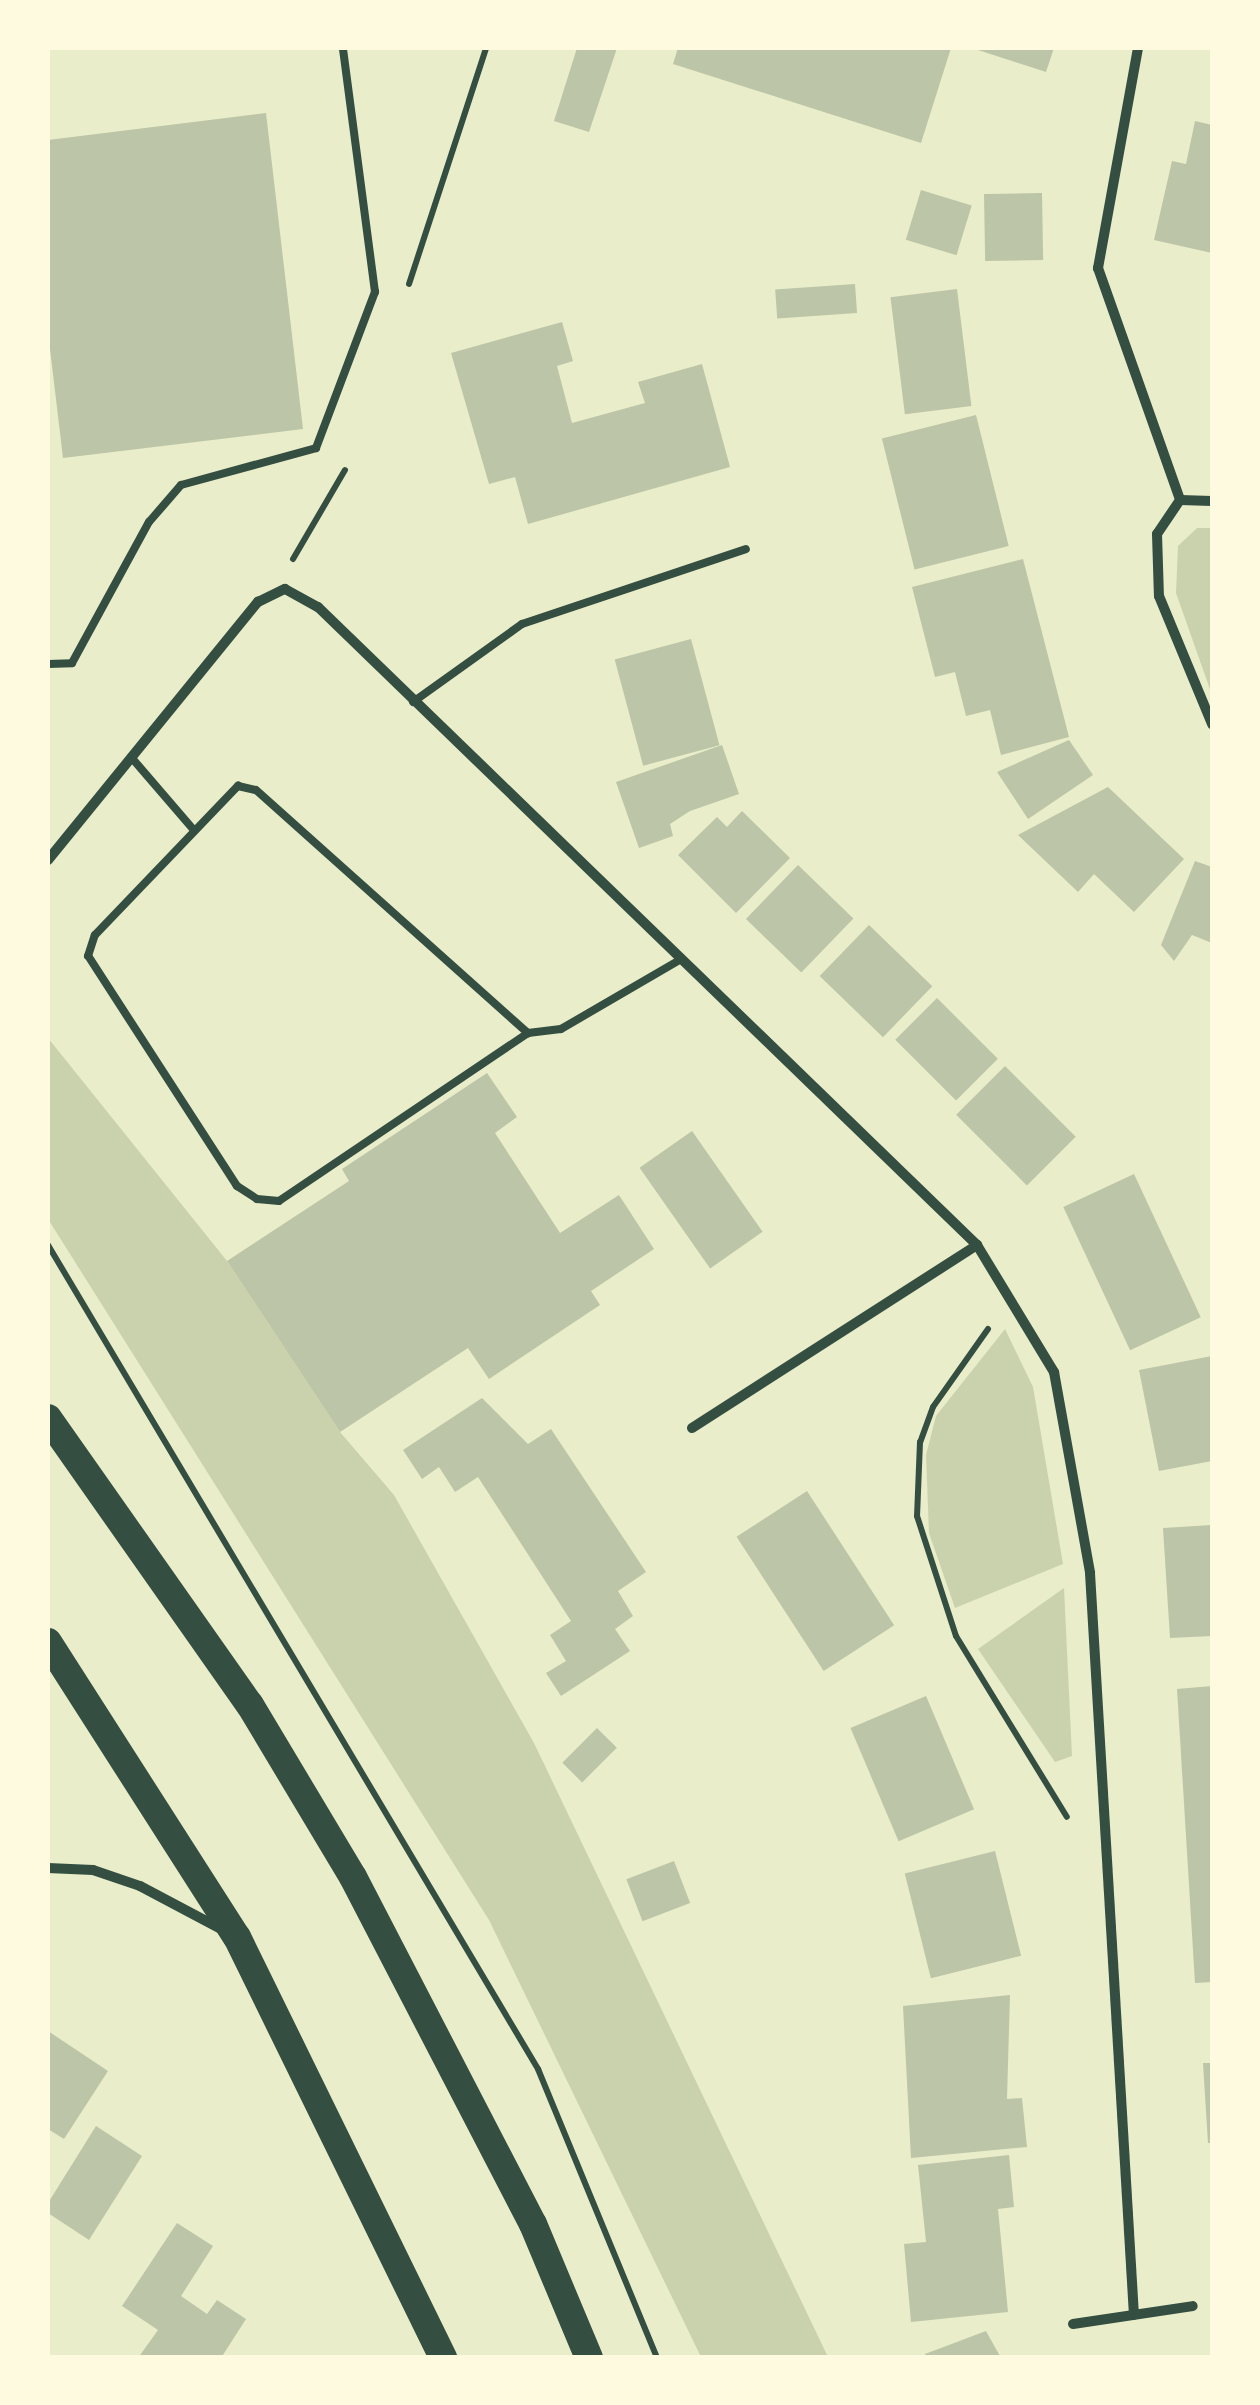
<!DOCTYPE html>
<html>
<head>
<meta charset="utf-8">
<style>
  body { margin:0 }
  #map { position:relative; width:1260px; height:2405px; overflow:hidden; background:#e9edc9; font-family:Literata,serif }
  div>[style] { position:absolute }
  .green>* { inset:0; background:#cad2ad }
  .building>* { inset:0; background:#bcc5a7; transform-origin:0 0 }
  .path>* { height:6px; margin:-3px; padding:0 3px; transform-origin:3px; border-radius:3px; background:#344e41 }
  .service>* { height:8px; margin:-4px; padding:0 4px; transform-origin:4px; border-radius:4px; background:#344e41 }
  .minor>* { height:10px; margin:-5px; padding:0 5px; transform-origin:5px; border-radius:5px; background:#344e41 }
  .trunk>* { height:28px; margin:-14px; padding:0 14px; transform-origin:14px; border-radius:14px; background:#344e41 }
  span { translate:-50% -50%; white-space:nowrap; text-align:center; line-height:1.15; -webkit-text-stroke:9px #fefae0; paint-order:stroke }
  .frame { position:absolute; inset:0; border:50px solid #fefae0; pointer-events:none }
</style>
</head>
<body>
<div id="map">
  <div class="green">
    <div style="clip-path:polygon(1197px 528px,1212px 528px,1212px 695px,1176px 593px,1178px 546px)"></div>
    <div style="clip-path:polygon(48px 1038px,227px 1261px,340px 1432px,394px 1495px,534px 1743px,828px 2357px,701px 2357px,489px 1920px,48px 1219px)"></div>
    <div style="clip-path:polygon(1005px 1329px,1033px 1387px,1063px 1564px,955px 1608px,929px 1533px,926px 1455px,936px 1416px)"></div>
    <div style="clip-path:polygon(1064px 1588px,1072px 1756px,1055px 1762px,978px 1649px)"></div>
  </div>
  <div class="building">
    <div style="clip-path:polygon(577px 48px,617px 48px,589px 132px,554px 121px)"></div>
    <div style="clip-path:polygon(678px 48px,951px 48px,921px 143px,673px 64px)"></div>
    <div style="clip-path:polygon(972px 48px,1054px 48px,1046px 72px)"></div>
    <div style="clip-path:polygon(266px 113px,303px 429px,63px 458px,48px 332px,48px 140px)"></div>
    <div style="clip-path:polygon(1195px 121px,1212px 125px,1212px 253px,1154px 240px,1172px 161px,1186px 164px)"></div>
    <div style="left:921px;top:190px;width:53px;height:52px;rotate:17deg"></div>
    <div style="left:1042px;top:193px;width:67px;height:58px;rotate:89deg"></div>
    <div style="left:855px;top:284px;width:29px;height:80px;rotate:86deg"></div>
    <div style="left:957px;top:289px;width:118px;height:67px;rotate:83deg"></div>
    <div style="clip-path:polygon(562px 322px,573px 361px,557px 366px,572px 423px,645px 403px,638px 382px,702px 364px,730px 467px,528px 524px,515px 477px,489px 484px,451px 353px)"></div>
    <div style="left:976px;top:415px;width:135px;height:97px;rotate:76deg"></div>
    <div style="clip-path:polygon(1023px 559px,1069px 737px,1001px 755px,990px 710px,966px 716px,955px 672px,935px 677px,912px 587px)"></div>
    <div style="left:691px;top:639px;width:110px;height:79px;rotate:75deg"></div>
    <div style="clip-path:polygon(1069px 740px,1093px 775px,1028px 819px,997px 772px)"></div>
    <div style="clip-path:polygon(722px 745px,739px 794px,690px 811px,670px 824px,673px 836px,639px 848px,616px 782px)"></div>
    <div style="clip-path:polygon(1108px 787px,1184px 859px,1134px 912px,1094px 874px,1078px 892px,1018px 835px)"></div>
    <div style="clip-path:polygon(742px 811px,790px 858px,736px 913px,678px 855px,717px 817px,727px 827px)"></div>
    <div style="clip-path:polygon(1195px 861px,1212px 867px,1212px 943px,1192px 935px,1174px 961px,1161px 945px)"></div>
    <div style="left:798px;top:865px;width:77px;height:75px;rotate:44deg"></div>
    <div style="left:869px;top:925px;width:88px;height:71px;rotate:44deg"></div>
    <div style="left:937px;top:998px;width:86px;height:59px;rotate:45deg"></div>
    <div style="left:1005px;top:1066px;width:100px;height:69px;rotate:45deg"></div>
    <div style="clip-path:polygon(487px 1073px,517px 1117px,495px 1133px,560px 1233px,619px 1195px,654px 1249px,591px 1291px,600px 1305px,489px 1379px,468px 1348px,340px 1432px,227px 1261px,349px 1181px,342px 1169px)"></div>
    <div style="left:692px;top:1131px;width:123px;height:64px;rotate:55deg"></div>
    <div style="left:1134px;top:1174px;width:158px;height:78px;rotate:65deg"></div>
    <div style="clip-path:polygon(1212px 1356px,1212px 1461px,1159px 1471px,1139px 1370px)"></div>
    <div style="clip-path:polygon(482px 1398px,528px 1444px,551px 1429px,646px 1572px,618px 1591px,633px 1616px,615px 1629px,630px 1651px,561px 1696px,546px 1673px,566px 1661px,550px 1635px,571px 1621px,478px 1477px,455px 1492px,439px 1467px,422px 1479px,403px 1450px)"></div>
    <div style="left:807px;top:1491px;width:160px;height:84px;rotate:57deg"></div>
    <div style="clip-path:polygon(1212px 1525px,1212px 1636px,1170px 1638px,1163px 1528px)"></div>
    <div style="clip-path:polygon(1212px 1686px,1212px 1982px,1195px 1983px,1177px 1689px)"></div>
    <div style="left:926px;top:1696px;width:123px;height:82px;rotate:67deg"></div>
    <div style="left:597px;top:1728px;width:28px;height:49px;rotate:45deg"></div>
    <div style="left:995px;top:1851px;width:108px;height:93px;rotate:76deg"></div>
    <div style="left:674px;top:1861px;width:45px;height:51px;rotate:69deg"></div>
    <div style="clip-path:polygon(1010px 1995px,1007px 2099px,1022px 2098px,1027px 2147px,911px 2158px,903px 2006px)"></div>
    <div style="clip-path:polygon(48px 2031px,108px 2071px,64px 2139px,48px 2129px)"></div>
    <div style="clip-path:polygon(1203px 2063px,1212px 2063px,1212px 2143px,1208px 2143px)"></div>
    <div style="clip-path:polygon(96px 2126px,142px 2156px,89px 2240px,48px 2213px,48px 2203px)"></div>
    <div style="clip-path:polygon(1009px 2155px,1014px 2207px,998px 2209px,1008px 2312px,911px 2322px,904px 2244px,926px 2242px,918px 2165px)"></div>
    <div style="clip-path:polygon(177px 2223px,213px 2246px,181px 2296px,207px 2314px,217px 2300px,246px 2319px,221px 2358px,138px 2358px,158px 2330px,122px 2306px)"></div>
    <div style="clip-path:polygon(986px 2331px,1001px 2358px,926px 2358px,925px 2354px)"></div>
  </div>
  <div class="path">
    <div style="left:409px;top:284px;width:248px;rotate:-71.9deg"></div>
    <div style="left:293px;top:559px;width:103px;rotate:-59.7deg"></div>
    <div style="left:48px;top:1245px;width:959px;rotate:59.26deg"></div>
    <div style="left:538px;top:2069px;width:313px;rotate:67.6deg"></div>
    <div style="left:988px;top:1329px;width:95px;rotate:125.2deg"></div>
    <div style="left:933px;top:1407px;width:37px;rotate:110deg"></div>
    <div style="left:920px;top:1442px;width:74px;rotate:92.3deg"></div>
    <div style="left:917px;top:1516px;width:126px;rotate:72deg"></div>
    <div style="left:956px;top:1636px;width:212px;rotate:58.5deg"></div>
  </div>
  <div class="service">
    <div style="left:48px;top:664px;width:24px;rotate:-2deg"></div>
    <div style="left:72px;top:663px;width:161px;rotate:-61.4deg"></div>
    <div style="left:149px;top:522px;width:49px;rotate:-49.1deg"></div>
    <div style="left:181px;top:485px;width:140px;rotate:-15.3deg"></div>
    <div style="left:316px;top:448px;width:167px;rotate:-69.3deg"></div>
    <div style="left:375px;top:292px;width:246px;rotate:-97.5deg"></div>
    <div style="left:413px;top:702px;width:134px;rotate:-35.6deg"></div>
    <div style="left:522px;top:624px;width:236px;rotate:-18.5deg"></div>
    <div style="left:131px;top:757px;width:94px;rotate:49.3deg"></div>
    <div style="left:528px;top:1033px;width:300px;rotate:146deg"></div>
    <div style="left:279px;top:1201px;width:22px;rotate:-175deg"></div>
    <div style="left:257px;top:1199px;width:24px;rotate:-147deg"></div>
    <div style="left:237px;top:1186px;width:274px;rotate:-122.9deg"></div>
    <div style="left:88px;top:956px;width:22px;rotate:-72deg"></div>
    <div style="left:95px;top:935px;width:207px;rotate:-46.2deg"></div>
    <div style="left:238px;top:786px;width:18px;rotate:13deg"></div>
    <div style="left:256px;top:790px;width:365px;rotate:41.8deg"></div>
    <div style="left:528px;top:1033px;width:33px;rotate:-7deg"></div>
    <div style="left:561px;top:1029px;width:135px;rotate:-30.2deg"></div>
  </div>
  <div class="minor">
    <div style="left:1138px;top:48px;width:224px;rotate:100.3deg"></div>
    <div style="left:1098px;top:268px;width:246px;rotate:70.5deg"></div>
    <div style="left:1180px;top:500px;width:41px;rotate:124.1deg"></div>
    <div style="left:1157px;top:534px;width:62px;rotate:88.2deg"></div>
    <div style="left:1159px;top:596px;width:139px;rotate:67.5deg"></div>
    <div style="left:1180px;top:500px;width:32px;rotate:2deg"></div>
    <div style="left:48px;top:860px;width:333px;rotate:-50.9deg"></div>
    <div style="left:258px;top:602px;width:30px;rotate:-26deg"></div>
    <div style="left:285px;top:589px;width:38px;rotate:29deg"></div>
    <div style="left:318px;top:607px;width:917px;rotate:44.07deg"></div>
    <div style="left:977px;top:1245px;width:149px;rotate:58.8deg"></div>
    <div style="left:1054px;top:1372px;width:204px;rotate:79.8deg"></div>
    <div style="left:1090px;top:1573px;width:743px;rotate:86.61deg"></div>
    <div style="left:692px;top:1428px;width:339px;rotate:-32.7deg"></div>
    <div style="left:48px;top:1868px;width:45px;rotate:2.5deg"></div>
    <div style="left:93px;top:1870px;width:50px;rotate:18.8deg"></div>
    <div style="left:140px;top:1886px;width:94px;rotate:27.9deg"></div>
    <div style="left:1073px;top:2324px;width:121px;rotate:-8.5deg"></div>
  </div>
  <div class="trunk">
    <div style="left:48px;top:1418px;width:351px;rotate:54.9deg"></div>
    <div style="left:250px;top:1705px;width:200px;rotate:59.1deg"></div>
    <div style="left:353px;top:1877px;width:391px;rotate:62.6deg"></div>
    <div style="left:533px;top:2224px;width:145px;rotate:67.3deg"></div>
    <div style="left:48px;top:1642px;width:350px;rotate:57.4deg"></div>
    <div style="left:237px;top:1937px;width:469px;rotate:63.9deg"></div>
  </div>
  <div class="frame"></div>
</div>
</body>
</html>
